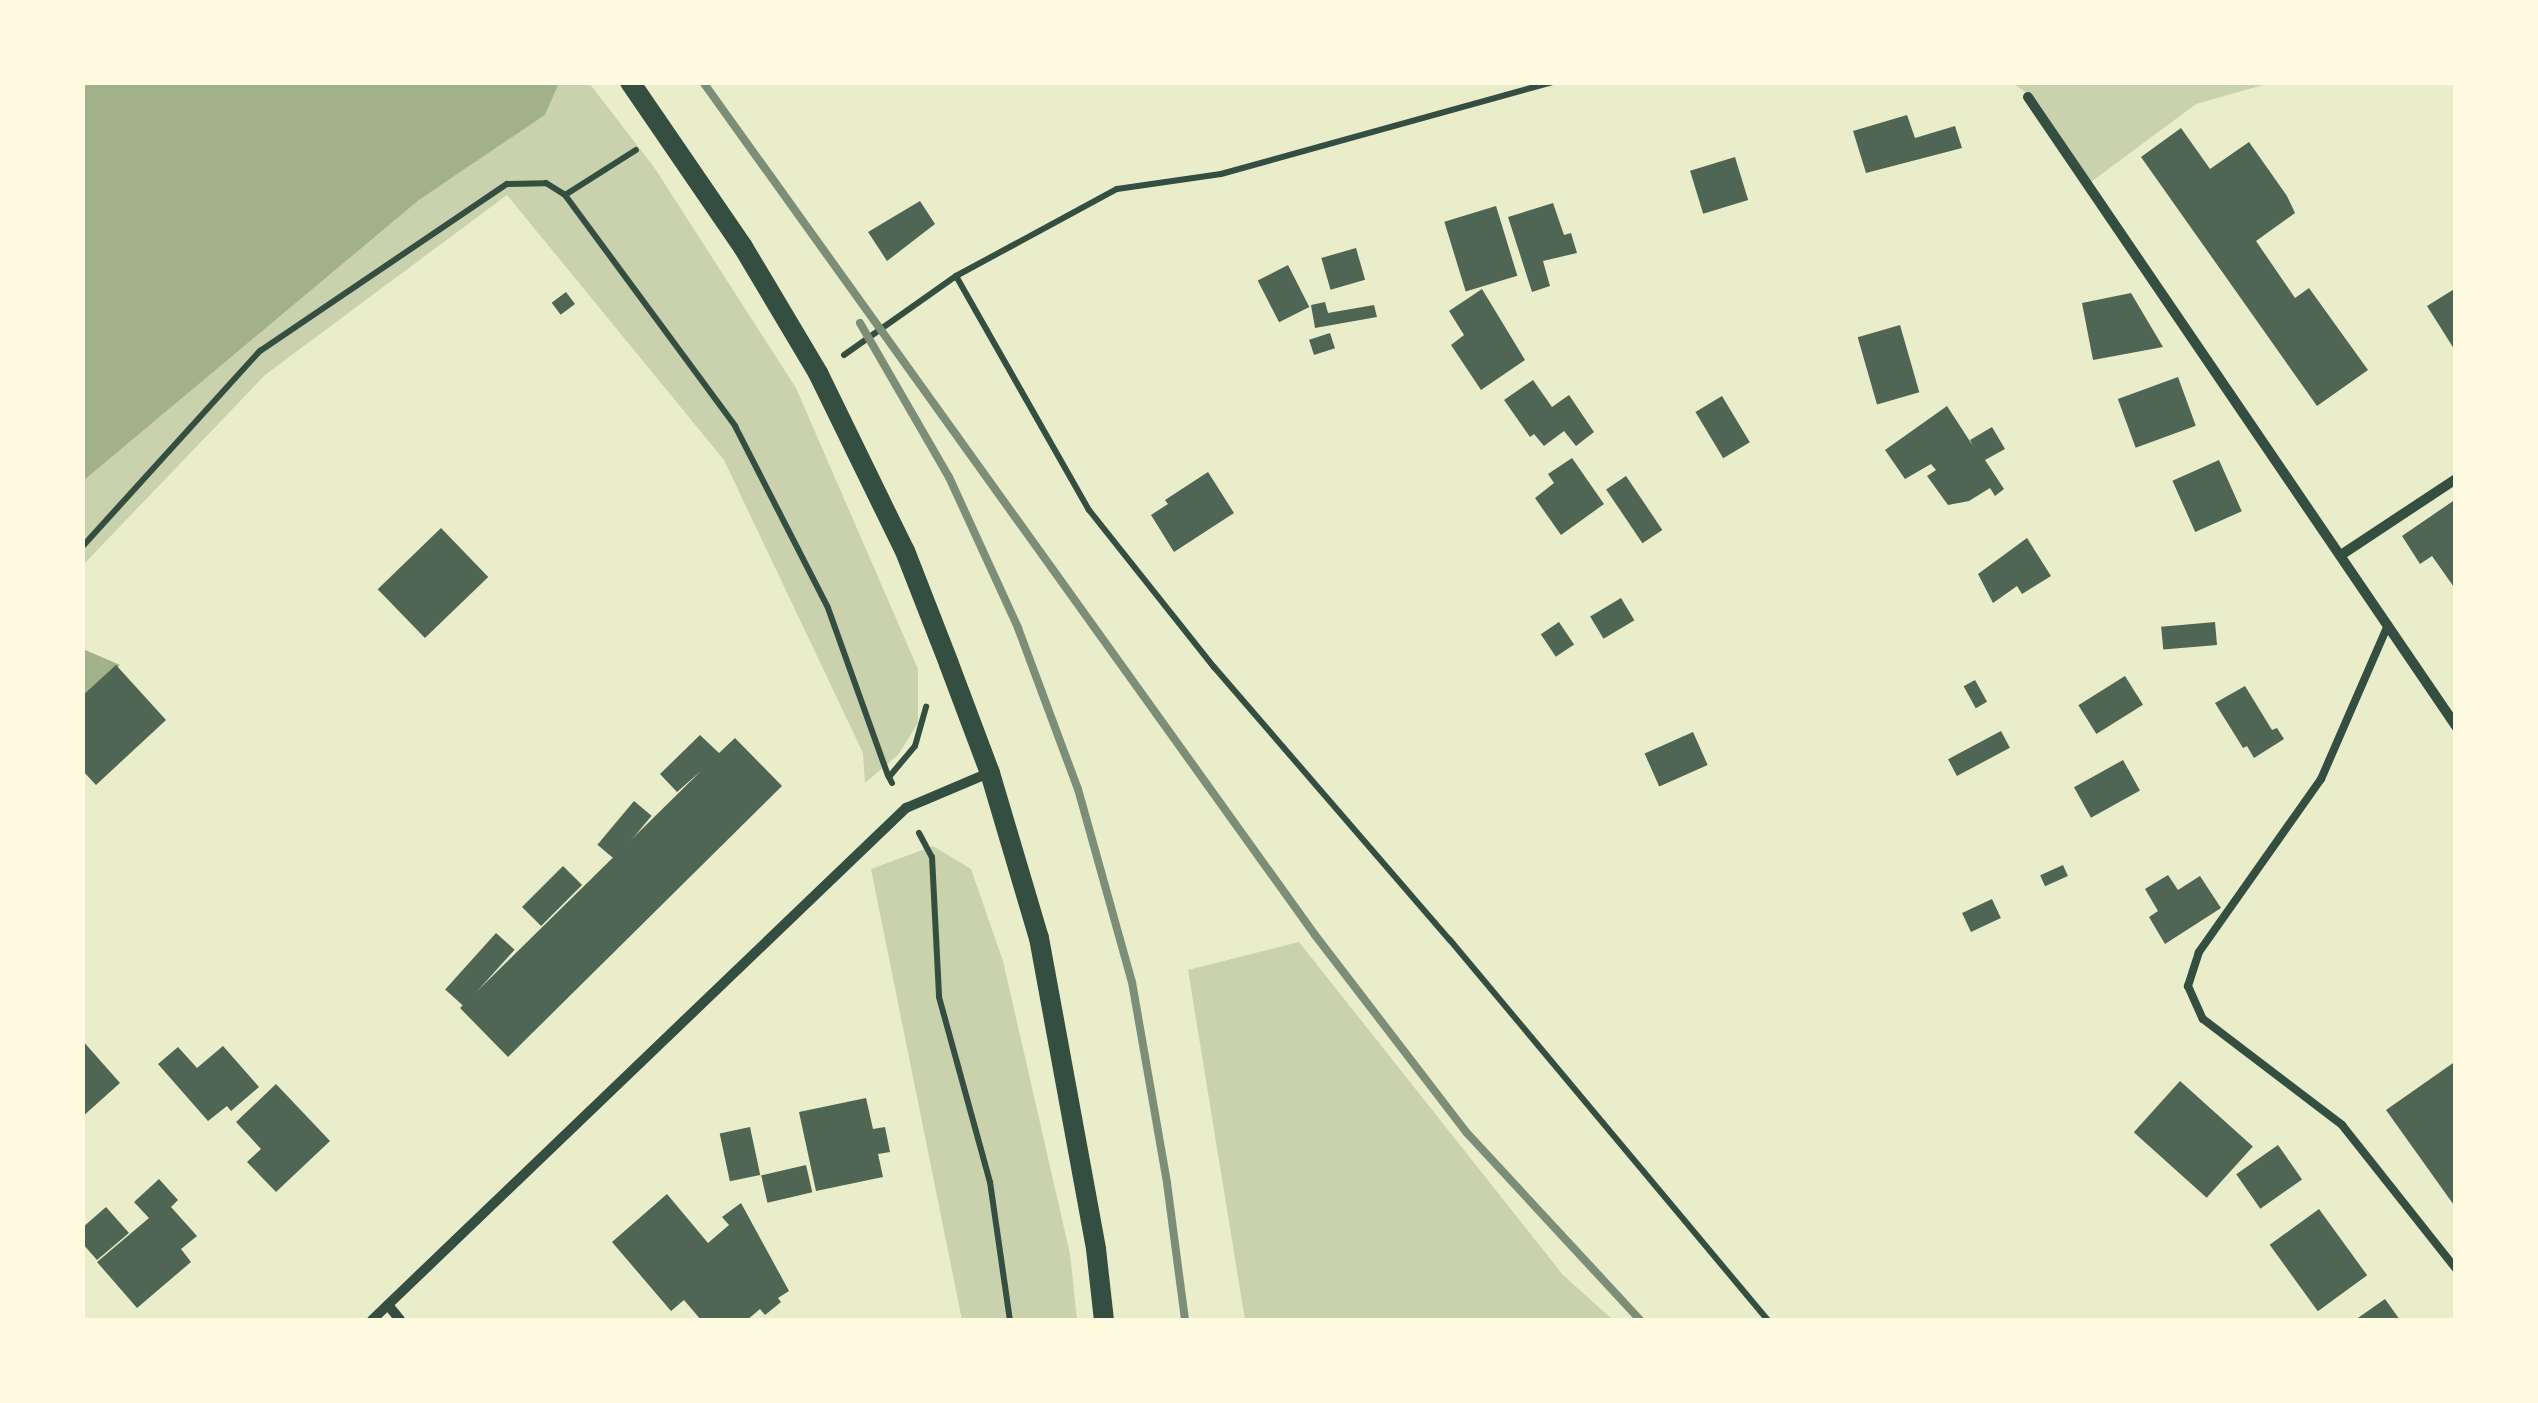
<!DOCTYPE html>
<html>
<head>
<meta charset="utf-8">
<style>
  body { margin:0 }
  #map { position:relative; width:2538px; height:1403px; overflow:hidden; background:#e9edc9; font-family:"Space Grotesk",sans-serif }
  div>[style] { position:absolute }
  .green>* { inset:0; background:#cad2ad }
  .water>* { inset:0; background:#a3b18a }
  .building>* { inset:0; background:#4f6655; transform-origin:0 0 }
  .path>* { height:6px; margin:-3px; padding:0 3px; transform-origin:3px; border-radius:3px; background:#344e41 }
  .service>* { height:8px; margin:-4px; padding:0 4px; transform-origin:4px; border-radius:4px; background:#344e41 }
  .minor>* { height:10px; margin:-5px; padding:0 5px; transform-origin:5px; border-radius:5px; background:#344e41 }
  .secondary>* { height:20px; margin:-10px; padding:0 10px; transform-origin:10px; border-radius:10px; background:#344e41 }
  .rail>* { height:8px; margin:-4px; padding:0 4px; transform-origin:4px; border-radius:4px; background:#7c8e77 }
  span { translate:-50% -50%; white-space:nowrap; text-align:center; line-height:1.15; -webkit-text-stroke:9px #fefae0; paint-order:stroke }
  .frame { position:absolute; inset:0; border:85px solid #fefae0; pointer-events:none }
</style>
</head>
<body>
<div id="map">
  <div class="green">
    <div style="clip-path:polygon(559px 83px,589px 83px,654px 167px,796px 388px,918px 669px,918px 723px,898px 755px,865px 783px,863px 753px,724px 460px,507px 195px,265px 375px,83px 565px,83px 481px,419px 200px,545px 115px)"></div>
    <div style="clip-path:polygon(2012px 83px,2270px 83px,2196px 104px,2091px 182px,2036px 99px)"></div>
    <div style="clip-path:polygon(933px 846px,971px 869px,1003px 961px,1070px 1254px,1077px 1320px,962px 1320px,871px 869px)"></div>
    <div style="clip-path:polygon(1299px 942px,1563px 1275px,1613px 1320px,1245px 1320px,1188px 970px)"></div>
  </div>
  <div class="water">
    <div style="clip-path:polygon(83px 82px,559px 82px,559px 83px,545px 115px,419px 200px,83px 481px)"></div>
    <div style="clip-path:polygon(83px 649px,120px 665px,83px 699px)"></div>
  </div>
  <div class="building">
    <div style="clip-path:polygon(1907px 115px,1915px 138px,1955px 126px,1962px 148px,1866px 173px,1853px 131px)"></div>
    <div style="clip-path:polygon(2181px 128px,2210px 169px,2249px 142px,2287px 196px,2295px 213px,2256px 241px,2295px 298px,2309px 288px,2368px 370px,2317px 406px,2141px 157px)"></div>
    <div style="left:1735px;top:157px;width:45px;height:47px;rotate:73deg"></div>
    <div style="clip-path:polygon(920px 201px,935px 224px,887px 261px,868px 232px)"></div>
    <div style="clip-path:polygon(1553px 203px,1564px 235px,1571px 233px,1577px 253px,1543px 261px,1550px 286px,1532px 292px,1508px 217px)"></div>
    <div style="left:1496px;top:206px;width:73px;height:54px;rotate:73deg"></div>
    <div style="left:1356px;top:248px;width:33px;height:36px;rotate:74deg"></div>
    <div style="left:1288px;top:265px;width:47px;height:34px;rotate:63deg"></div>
    <div style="clip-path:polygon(2456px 288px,2456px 352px,2427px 306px)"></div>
    <div style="clip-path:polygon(1482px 289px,1525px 360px,1481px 390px,1451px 345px,1464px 335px,1449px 311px)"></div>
    <div style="left:566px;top:292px;width:15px;height:18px;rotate:53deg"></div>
    <div style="clip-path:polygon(2131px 293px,2163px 347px,2093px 360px,2082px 303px)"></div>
    <div style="clip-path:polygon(1325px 302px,1328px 313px,1374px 305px,1377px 317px,1315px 328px,1311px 305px)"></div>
    <div style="left:1900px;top:325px;width:70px;height:44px;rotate:74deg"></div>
    <div style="left:1330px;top:333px;width:16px;height:22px;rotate:72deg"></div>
    <div style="left:2178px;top:377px;width:52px;height:64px;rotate:70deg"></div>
    <div style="clip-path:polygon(1533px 380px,1552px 407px,1569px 395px,1594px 432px,1576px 446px,1564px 431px,1544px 446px,1534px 434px,1530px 437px,1504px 400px)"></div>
    <div style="left:1722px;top:396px;width:54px;height:31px;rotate:59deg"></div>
    <div style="clip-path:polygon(1947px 406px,1973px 446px,1970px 440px,1992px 427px,2005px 449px,1985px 460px,2004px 489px,1995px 496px,1990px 488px,1969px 501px,1948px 505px,1927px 476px,1936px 470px,1931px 464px,1905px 479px,1885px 450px)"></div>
    <div style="clip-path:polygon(1572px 458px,1604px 504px,1561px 535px,1535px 498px,1554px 483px,1548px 474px)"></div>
    <div style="left:2219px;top:460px;width:56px;height:51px;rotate:66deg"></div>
    <div style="clip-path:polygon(1208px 472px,1234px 513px,1174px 552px,1151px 515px,1168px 504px,1165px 500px)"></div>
    <div style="left:1626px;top:476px;width:65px;height:24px;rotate:56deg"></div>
    <div style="clip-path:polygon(2456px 499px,2456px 590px,2432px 556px,2420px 564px,2402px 536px)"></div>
    <div style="left:441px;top:528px;width:68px;height:88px;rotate:46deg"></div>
    <div style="clip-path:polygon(2027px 538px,2051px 576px,2022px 594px,2017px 586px,1993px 603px,1978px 574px)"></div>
    <div style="left:1621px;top:598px;width:26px;height:36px;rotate:59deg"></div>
    <div style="left:1559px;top:622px;width:27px;height:22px;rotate:56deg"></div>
    <div style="left:2215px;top:622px;width:23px;height:54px;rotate:85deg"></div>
    <div style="clip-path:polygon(116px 665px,166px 720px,96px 785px,82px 770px,82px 696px)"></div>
    <div style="left:2125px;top:676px;width:34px;height:55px;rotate:58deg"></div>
    <div style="left:1975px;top:680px;width:25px;height:13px;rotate:61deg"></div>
    <div style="clip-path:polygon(2245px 686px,2272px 730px,2277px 728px,2284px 739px,2254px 758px,2247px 746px,2243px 748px,2215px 703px)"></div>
    <div style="left:2001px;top:731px;width:19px;height:60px;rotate:62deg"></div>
    <div style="left:1693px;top:732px;width:36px;height:53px;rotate:66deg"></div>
    <div style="clip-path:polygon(700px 735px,719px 753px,735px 738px,782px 786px,508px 1057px,460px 1008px,702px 770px,677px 792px,660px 774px)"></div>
    <div style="left:2123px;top:760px;width:35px;height:56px;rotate:61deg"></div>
    <div style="left:634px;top:801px;width:23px;height:57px;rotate:40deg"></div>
    <div style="left:2063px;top:865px;width:12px;height:25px;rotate:66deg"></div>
    <div style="left:563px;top:866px;width:27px;height:58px;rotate:45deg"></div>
    <div style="clip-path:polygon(2168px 875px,2178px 890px,2200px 876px,2221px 908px,2165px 944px,2149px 917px,2158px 911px,2145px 889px)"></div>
    <div style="left:1992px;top:899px;width:21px;height:33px;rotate:65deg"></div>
    <div style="left:496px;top:933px;width:25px;height:76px;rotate:42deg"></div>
    <div style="clip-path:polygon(82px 1040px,120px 1083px,82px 1117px)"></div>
    <div style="clip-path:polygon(223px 1046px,259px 1087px,231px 1111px,227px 1106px,208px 1121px,158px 1064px,178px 1047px,197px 1068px)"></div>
    <div style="clip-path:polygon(2456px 1061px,2456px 1208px,2386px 1110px)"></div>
    <div style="left:2180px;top:1081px;width:98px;height:69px;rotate:42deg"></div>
    <div style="clip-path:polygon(276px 1084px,330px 1141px,276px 1192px,247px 1162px,261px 1149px,236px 1122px)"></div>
    <div style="clip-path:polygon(866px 1098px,873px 1129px,885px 1127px,890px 1152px,878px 1154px,883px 1177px,816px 1191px,799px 1112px)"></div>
    <div style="left:750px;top:1127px;width:49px;height:31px;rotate:78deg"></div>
    <div style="left:2278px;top:1145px;width:42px;height:51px;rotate:55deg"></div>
    <div style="left:806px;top:1165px;width:28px;height:46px;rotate:77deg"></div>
    <div style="clip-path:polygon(159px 1179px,178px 1200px,171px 1207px,197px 1236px,181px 1249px,191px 1262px,137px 1308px,97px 1262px,149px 1218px,134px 1202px)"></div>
    <div style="clip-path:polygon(667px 1194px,708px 1243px,729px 1225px,722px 1217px,741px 1203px,789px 1291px,778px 1298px,781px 1302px,765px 1315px,760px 1309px,747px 1320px,701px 1320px,684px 1300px,671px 1311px,612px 1242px)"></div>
    <div style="clip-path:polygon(106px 1207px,129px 1233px,97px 1260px,82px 1243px,82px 1228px)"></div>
    <div style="left:2319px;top:1209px;width:82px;height:61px;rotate:54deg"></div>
    <div style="clip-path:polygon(2385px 1299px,2400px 1320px,2355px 1320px)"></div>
  </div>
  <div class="path">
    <div style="left:565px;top:195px;width:84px;rotate:-32.4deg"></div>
    <div style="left:956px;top:276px;width:269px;rotate:60.4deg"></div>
    <div style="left:1089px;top:510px;width:201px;rotate:51.5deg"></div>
    <div style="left:1214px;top:667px;width:361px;rotate:49.2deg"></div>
    <div style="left:1450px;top:940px;width:496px;rotate:50.1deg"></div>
    <div style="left:844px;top:355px;width:137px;rotate:-35.2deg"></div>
    <div style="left:956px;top:276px;width:183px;rotate:-28.4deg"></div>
    <div style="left:1117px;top:189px;width:105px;rotate:-8.2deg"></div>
    <div style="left:1221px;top:174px;width:344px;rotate:-15.5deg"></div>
    <div style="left:82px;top:547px;width:265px;rotate:-47.8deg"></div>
    <div style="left:260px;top:351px;width:298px;rotate:-34.1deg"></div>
    <div style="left:507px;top:184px;width:39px;rotate:-1deg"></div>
    <div style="left:546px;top:183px;width:22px;rotate:32deg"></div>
    <div style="left:565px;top:195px;width:287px;rotate:53.6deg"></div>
    <div style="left:735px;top:426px;width:204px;rotate:62.9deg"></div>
    <div style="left:828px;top:608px;width:178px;rotate:70.3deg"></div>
    <div style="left:892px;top:783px;width:7px;rotate:-117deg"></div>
    <div style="left:889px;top:777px;width:40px;rotate:-50deg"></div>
    <div style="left:915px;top:746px;width:41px;rotate:-74.2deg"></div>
    <div style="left:919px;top:833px;width:27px;rotate:62deg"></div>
    <div style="left:932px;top:857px;width:140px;rotate:87.1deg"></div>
    <div style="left:939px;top:997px;width:192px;rotate:74.6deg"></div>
    <div style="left:990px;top:1182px;width:139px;rotate:81.8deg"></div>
  </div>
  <div class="service">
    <div style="left:2388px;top:625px;width:168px;rotate:113.5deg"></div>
    <div style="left:2321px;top:779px;width:212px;rotate:125.2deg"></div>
    <div style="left:2199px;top:952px;width:36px;rotate:108deg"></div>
    <div style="left:2188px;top:986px;width:36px;rotate:66deg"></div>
    <div style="left:2203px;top:1019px;width:175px;rotate:37.3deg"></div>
    <div style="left:2342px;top:1125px;width:184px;rotate:51.6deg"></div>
  </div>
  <div class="minor">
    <div style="left:2028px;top:97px;width:761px;rotate:55.77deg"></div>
    <div style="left:2341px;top:555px;width:138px;rotate:-33.5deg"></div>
    <div style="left:388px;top:1305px;width:19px;rotate:51deg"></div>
    <div style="left:372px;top:1320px;width:740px;rotate:-43.8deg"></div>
    <div style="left:906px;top:808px;width:90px;rotate:-22.9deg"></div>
  </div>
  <div class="secondary">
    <div style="left:630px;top:82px;width:200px;rotate:55.6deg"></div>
    <div style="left:743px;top:247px;width:147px;rotate:59.2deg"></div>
    <div style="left:818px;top:373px;width:198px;rotate:64deg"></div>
    <div style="left:905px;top:551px;width:121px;rotate:68.7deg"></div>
    <div style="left:949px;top:664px;width:116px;rotate:69.4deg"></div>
    <div style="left:990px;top:773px;width:172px;rotate:73.5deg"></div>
    <div style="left:1039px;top:938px;width:316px;rotate:79.6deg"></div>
    <div style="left:1096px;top:1249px;width:71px;rotate:83.6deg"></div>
  </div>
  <div class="rail">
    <div style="left:703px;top:82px;width:1050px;rotate:54.34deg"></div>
    <div style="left:1315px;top:935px;width:250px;rotate:52.5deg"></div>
    <div style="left:1467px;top:1133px;width:255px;rotate:47.2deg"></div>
    <div style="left:860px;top:323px;width:178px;rotate:60deg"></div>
    <div style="left:949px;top:477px;width:166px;rotate:65.4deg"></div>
    <div style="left:1018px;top:628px;width:172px;rotate:69.6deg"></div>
    <div style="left:1078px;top:789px;width:200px;rotate:74.4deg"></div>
    <div style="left:1132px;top:982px;width:204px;rotate:80.1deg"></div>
    <div style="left:1167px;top:1183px;width:138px;rotate:82.5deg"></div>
  </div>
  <div class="frame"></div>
</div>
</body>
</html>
